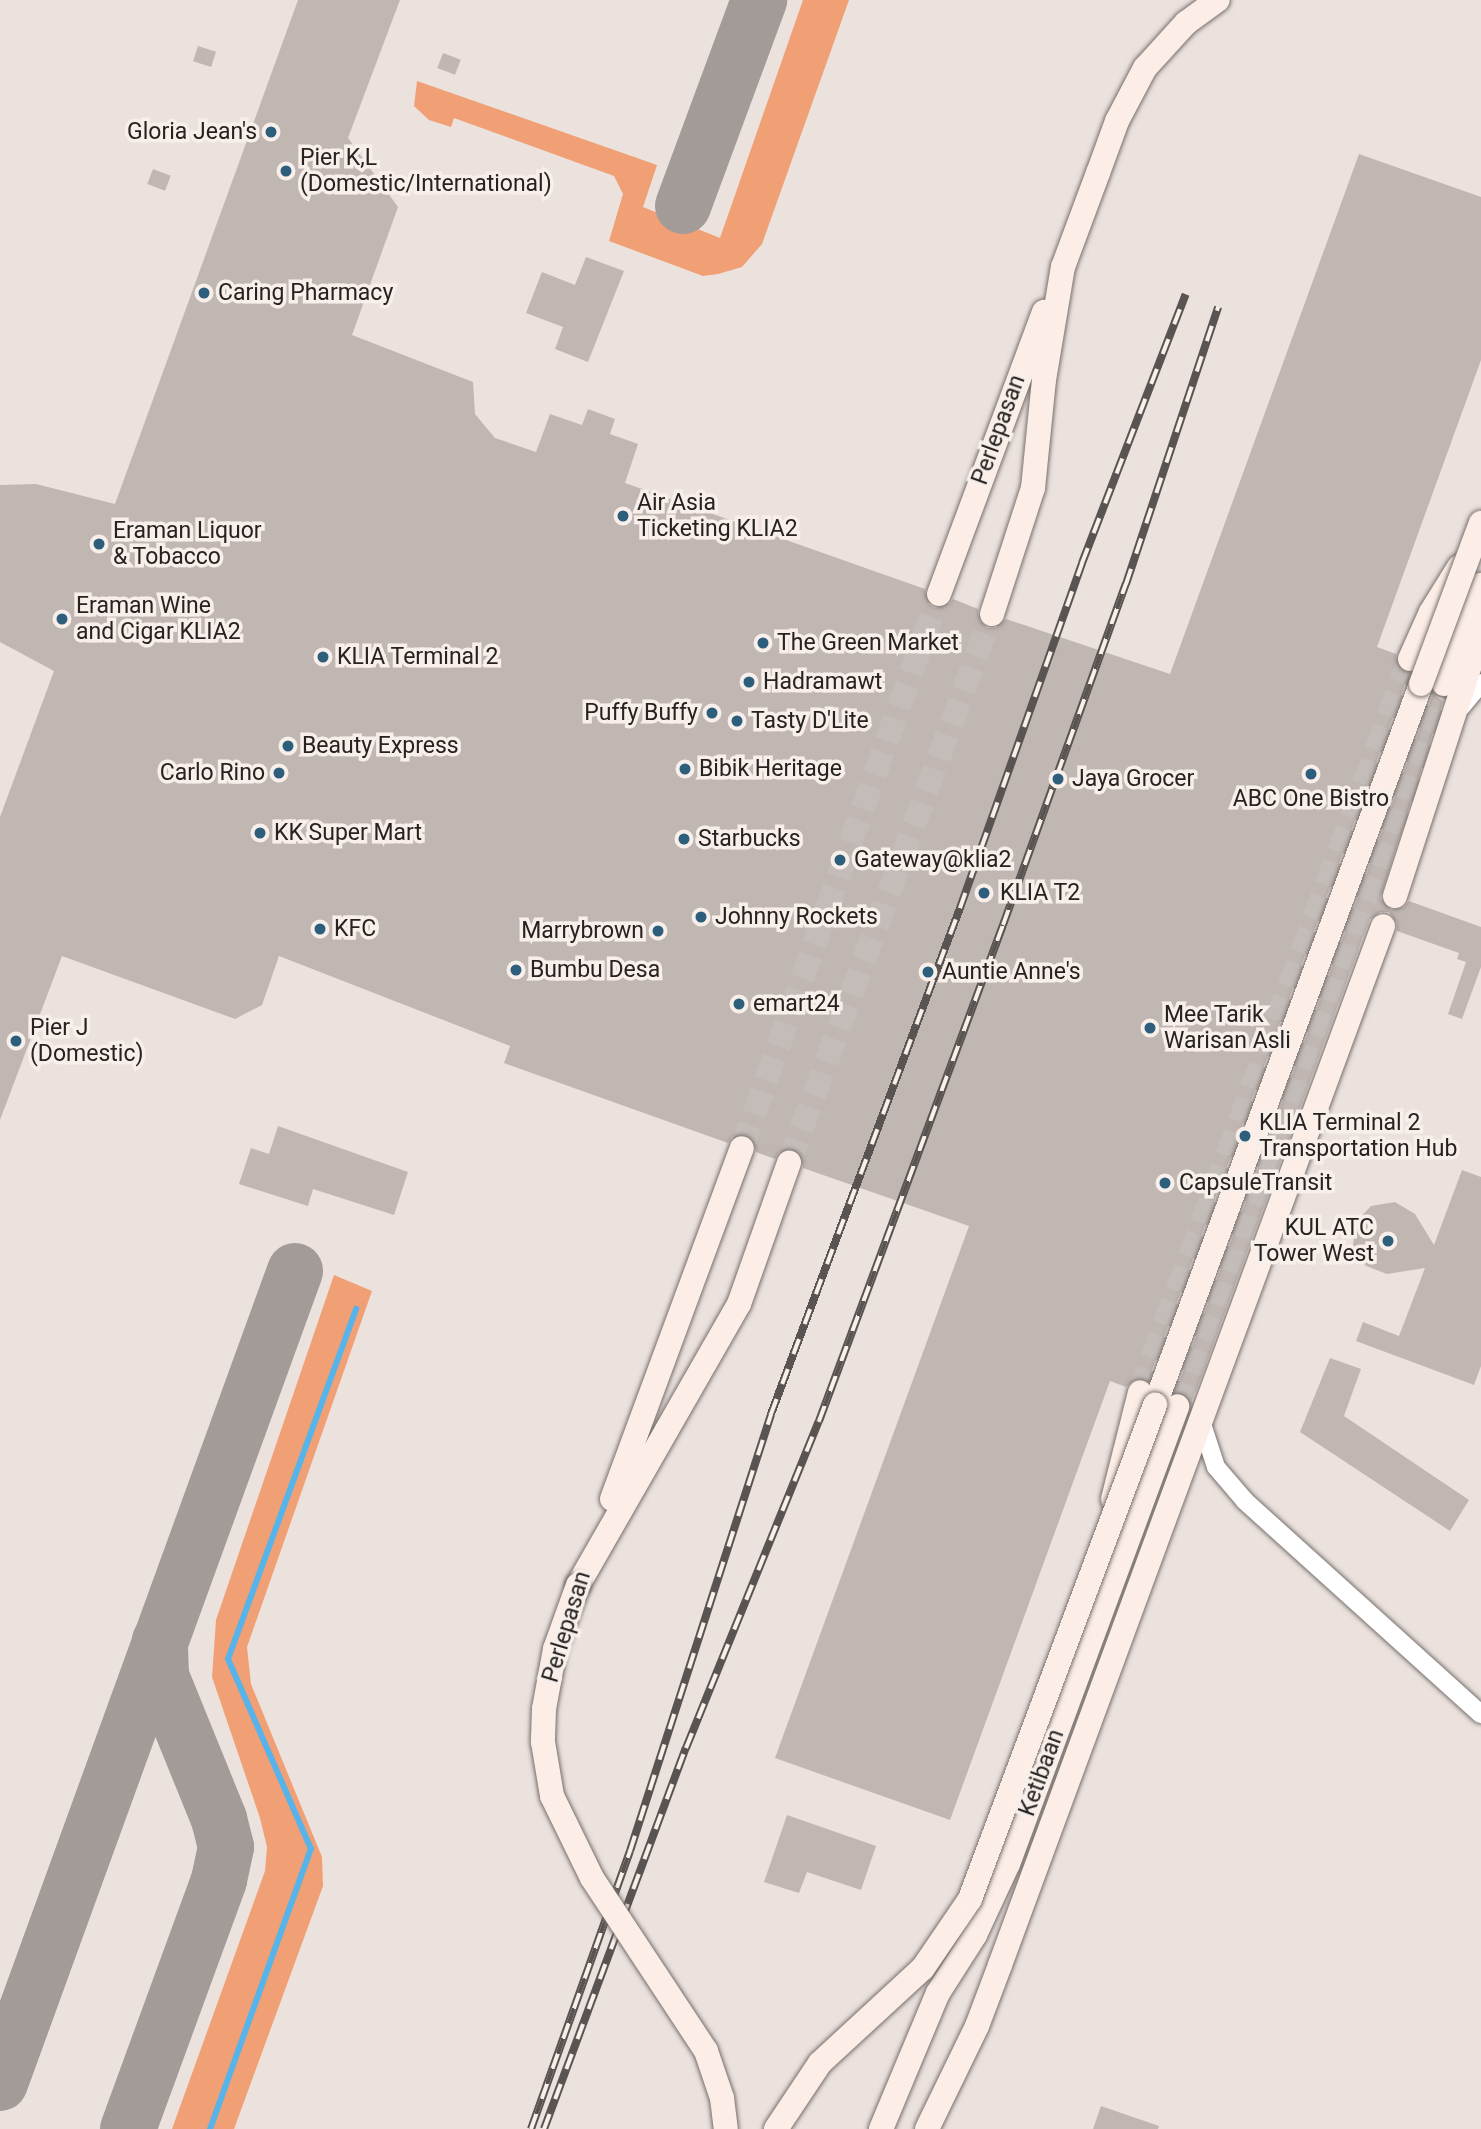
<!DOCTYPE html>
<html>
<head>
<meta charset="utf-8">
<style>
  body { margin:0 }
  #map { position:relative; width:1481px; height:2129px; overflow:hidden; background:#ebe2de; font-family:Roboto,sans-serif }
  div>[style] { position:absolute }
  .green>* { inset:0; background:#f19f74 }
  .stream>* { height:6px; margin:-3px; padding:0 3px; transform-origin:3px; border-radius:3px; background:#57b4ea }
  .taxiway>* { height:56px; margin:-28px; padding:0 28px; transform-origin:28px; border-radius:28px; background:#a29b98 }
  .building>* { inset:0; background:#c0b7b3; transform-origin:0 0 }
  .secondary-tunnel>* { height:24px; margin-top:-12px; transform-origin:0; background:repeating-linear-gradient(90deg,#c3bcb8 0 24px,transparent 0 36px) }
  .roads { filter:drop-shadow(0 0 2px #78706d) drop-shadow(0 0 2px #78706d) }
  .minor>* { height:18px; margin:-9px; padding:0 9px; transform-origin:9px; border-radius:9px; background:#fff }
  .secondary>* { height:24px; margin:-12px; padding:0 12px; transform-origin:12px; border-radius:12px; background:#fceee6 }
  .rail>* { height:8px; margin-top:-4px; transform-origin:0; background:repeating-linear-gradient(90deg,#f8efeb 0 16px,#595451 0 32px); box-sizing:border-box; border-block:2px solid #595451 }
  .bridges { filter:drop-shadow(0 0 2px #78706d) drop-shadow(0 0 2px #78706d) }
  .secondary-bridge>* { height:24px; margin:-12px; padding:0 12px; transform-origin:12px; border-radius:12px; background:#fceee6 }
  .dots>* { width:19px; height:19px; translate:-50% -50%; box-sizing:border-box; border:4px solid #f8efeb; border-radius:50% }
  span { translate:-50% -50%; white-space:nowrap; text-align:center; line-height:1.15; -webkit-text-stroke:7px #f8efeb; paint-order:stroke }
  .poi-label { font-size:23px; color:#252220 }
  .right { translate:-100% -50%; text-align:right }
  .left { translate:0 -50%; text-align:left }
  .street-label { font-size:23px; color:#252220 }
</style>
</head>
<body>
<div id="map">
  <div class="green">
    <div style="clip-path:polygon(803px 0,849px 0,762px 244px,742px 267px,718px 274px,703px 276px,609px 241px,623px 194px,614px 176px,454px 118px,451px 127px,429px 120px,414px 106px,417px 81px,657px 165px,643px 207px,720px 238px)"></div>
    <div style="clip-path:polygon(334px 1275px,372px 1291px,247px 1647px,251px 1684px,322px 1857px,323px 1886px,234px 2129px,172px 2129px,265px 1871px,267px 1847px,260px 1818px,212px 1677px,216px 1620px)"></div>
  </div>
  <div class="stream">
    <div style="left:210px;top:2129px;width:298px;rotate:-70.2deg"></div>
    <div style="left:311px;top:1849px;width:207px;rotate:-113.6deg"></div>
    <div style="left:228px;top:1659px;width:373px;rotate:-69.9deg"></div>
  </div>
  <div class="taxiway">
    <div style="left:683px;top:206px;width:220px;rotate:-69.7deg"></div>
    <div style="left:0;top:2083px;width:864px;rotate:-70.03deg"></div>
    <div style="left:128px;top:2129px;width:265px;rotate:-69.9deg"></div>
    <div style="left:219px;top:1880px;width:34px;rotate:-78deg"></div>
    <div style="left:226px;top:1847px;width:29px;rotate:-104deg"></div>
    <div style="left:219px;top:1819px;width:154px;rotate:-112.1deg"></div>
    <div style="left:161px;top:1676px;width:35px;rotate:-92deg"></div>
  </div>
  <div class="building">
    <div style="clip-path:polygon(298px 0,400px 0,348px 138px,398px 207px,352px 335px,473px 382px,475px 414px,495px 438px,536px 452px,550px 414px,582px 425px,588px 409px,615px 419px,610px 434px,638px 444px,625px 483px,925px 589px,927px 603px,934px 608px,948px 606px,953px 599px,978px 609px,978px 618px,987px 628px,996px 628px,1006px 619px,1170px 674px,1359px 154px,1481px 197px,1481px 360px,1377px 647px,1396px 654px,1398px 667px,1409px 673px,1148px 1380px,1135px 1378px,1126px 1387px,1110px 1381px,950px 1820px,775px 1758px,969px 1226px,803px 1168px,801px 1154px,793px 1149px,780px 1151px,775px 1159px,756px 1152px,754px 1139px,746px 1134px,733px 1136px,728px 1143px,504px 1063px,510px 1046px,279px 956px,262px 1005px,235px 1019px,62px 956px,0 1120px,0 817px,54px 671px,0 642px,0 485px,36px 484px,115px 504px)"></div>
    <div style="left:198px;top:46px;width:19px;height:16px;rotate:18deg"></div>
    <div style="left:443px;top:53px;width:19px;height:16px;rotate:21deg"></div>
    <div style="left:153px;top:169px;width:19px;height:16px;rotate:21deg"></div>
    <div style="clip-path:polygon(586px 257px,624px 271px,588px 362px,555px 349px,563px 327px,526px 313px,542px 272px,575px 285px)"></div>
    <div style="clip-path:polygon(1433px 694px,1443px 701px,1380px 898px,1391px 910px,1404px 907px,1409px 901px,1481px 927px,1481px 967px,1462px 1019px,1448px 1014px,1466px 962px,1457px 959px,1459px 953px,1397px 931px,1397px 923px,1389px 912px,1380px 912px,1369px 920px,1196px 1391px,1189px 1397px,1176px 1391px)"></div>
    <div style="clip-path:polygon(278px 1126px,408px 1172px,394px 1215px,313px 1189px,308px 1206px,239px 1184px,251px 1148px,269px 1154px)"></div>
    <div style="clip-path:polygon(1462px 1170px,1481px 1177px,1481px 1366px,1474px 1385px,1356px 1341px,1363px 1322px,1399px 1336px,1425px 1268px,1387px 1274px,1366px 1266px,1353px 1247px,1355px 1223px,1371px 1206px,1395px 1202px,1415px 1214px,1434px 1245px)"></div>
    <div style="clip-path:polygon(1330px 1358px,1361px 1369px,1344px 1416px,1469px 1500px,1450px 1531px,1300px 1432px)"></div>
    <div style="clip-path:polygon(787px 1815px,876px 1846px,861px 1890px,807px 1872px,799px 1893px,764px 1882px)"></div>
    <div style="clip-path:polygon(1101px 2106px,1159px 2126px,1158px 2129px,1093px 2129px)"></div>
  </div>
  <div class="secondary-tunnel">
    <div style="left:742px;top:1148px;width:588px;rotate:-70.42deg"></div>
    <div style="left:789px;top:1163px;width:585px;rotate:-69.71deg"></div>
    <div style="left:1140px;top:1392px;width:781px;rotate:-69.78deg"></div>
    <div style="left:1177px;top:1406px;width:770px;rotate:-69.71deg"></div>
  </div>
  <div class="roads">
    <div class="minor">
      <div style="left:1461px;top:707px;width:31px;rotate:-50deg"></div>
      <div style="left:1201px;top:1421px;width:48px;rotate:71.9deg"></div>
      <div style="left:1216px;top:1467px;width:45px;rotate:49.5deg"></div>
      <div style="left:1245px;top:1501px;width:318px;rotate:42.1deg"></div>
    </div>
    <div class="secondary">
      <div style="left:939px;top:594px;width:301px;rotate:-69.6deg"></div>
      <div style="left:992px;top:614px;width:133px;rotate:-72deg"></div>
      <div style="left:1033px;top:488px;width:109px;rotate:-84.2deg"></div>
      <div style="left:1044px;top:380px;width:115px;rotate:-80.5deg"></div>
      <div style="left:1063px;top:267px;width:100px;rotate:-69.6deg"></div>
      <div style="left:1098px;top:173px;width:55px;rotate:-69.9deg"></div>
      <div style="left:1117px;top:121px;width:60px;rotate:-62.2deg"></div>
      <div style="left:1145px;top:68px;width:61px;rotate:-47.7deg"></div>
      <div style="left:1186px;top:23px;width:39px;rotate:-36deg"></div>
      <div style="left:1410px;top:659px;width:51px;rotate:-65.9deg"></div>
      <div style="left:1431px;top:612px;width:53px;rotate:-58.1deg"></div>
      <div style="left:1444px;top:684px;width:106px;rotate:-69.5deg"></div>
      <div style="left:1395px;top:896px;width:279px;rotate:-72deg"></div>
      <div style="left:1155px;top:1405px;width:769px;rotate:-69.75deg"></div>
      <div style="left:612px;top:1499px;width:374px;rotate:-69.7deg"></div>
      <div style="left:1113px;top:1499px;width:110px;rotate:-75.8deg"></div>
      <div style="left:578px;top:1585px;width:324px;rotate:-60.2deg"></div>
      <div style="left:739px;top:1304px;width:150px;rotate:-70.5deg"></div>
      <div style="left:881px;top:2129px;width:147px;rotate:-67.3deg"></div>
      <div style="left:938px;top:1993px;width:69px;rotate:-57.5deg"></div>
      <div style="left:975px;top:1935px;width:78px;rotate:-65.1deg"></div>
      <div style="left:1008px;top:1864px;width:488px;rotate:-69.7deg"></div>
      <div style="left:927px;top:2129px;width:114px;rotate:-64.1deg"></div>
      <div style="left:977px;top:2026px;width:65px;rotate:-69.3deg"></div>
      <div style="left:1000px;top:1965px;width:1107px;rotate:-69.76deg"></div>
    </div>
  </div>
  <div class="rail">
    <div style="left:531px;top:2129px;width:295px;rotate:-70.4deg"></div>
    <div style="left:630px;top:1851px;width:459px;rotate:-72.1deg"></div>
    <div style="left:771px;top:1414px;width:540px;rotate:-69.52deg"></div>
    <div style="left:960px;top:908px;width:366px;rotate:-70.5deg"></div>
    <div style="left:1082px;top:563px;width:288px;rotate:-68.9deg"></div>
    <div style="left:544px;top:2129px;width:407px;rotate:-69.6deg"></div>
    <div style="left:686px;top:1748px;width:353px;rotate:-67.9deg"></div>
    <div style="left:819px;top:1421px;width:529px;rotate:-69.65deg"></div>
    <div style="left:1003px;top:925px;width:363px;rotate:-70.2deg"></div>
    <div style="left:1126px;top:584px;width:292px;rotate:-71.6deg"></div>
  </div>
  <div class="bridges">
    <div class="secondary-bridge">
      <div style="left:1421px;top:684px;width:172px;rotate:-69.6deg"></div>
      <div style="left:578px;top:1585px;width:68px;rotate:109.8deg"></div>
      <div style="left:555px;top:1649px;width:61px;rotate:100.4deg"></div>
      <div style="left:544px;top:1709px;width:33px;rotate:92deg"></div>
      <div style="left:543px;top:1742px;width:55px;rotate:80.5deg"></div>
      <div style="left:552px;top:1796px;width:91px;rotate:64deg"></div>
      <div style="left:592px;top:1878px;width:207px;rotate:56.6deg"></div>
      <div style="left:706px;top:2051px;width:50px;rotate:71.2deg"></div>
      <div style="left:722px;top:2098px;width:31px;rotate:83deg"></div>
      <div style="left:776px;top:2129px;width:79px;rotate:-56.3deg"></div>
      <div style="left:820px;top:2063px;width:140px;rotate:-42.7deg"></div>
      <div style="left:923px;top:1968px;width:83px;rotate:-55.7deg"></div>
      <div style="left:970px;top:1899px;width:528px;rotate:-69.47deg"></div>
    </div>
  </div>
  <div class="dots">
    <div style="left:271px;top:132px;background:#2d5f7d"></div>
    <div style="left:286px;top:171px;background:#2d5f7d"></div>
    <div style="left:204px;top:293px;background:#2d5f7d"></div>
    <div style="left:623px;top:516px;background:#2d5f7d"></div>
    <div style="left:99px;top:544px;background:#2d5f7d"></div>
    <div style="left:62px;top:619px;background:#2d5f7d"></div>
    <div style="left:763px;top:643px;background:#2d5f7d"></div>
    <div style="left:323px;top:657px;background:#2d5f7d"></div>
    <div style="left:749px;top:682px;background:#2d5f7d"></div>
    <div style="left:712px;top:713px;background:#2d5f7d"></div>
    <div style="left:737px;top:721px;background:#2d5f7d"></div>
    <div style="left:288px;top:746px;background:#2d5f7d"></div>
    <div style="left:685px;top:769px;background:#2d5f7d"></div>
    <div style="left:279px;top:773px;background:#2d5f7d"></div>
    <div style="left:1311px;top:774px;background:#2d5f7d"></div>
    <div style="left:1058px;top:779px;background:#2d5f7d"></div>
    <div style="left:260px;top:833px;background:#2d5f7d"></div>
    <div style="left:684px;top:839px;background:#2d5f7d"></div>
    <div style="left:840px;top:860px;background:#2d5f7d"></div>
    <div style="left:984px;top:893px;background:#2d5f7d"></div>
    <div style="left:701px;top:917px;background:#2d5f7d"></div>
    <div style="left:320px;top:929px;background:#2d5f7d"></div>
    <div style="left:658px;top:931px;background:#2d5f7d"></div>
    <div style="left:516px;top:970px;background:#2d5f7d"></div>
    <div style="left:928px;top:972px;background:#2d5f7d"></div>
    <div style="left:739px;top:1004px;background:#2d5f7d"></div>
    <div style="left:1150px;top:1028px;background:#2d5f7d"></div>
    <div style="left:16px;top:1041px;background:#2d5f7d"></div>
    <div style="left:1245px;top:1136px;background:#2d5f7d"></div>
    <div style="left:1165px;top:1183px;background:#2d5f7d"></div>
    <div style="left:1388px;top:1241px;background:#2d5f7d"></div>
  </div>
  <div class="poi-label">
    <span class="right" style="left:257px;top:132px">Gloria Jean's</span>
    <span class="left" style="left:300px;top:171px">Pier K,L<br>(Domestic/International)</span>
    <span class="left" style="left:218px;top:293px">Caring Pharmacy</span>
    <span class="left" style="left:637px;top:516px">Air Asia<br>Ticketing KLIA2</span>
    <span class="left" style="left:113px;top:544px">Eraman Liquor<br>&amp; Tobacco</span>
    <span class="left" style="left:76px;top:619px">Eraman Wine<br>and Cigar KLIA2</span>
    <span class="left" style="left:777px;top:643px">The Green Market</span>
    <span class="left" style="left:337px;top:657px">KLIA Terminal 2</span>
    <span class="left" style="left:763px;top:682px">Hadramawt</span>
    <span class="right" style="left:698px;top:713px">Puffy Buffy</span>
    <span class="left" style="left:751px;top:721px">Tasty D'Lite</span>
    <span class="left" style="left:302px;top:746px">Beauty Express</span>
    <span class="left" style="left:699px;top:769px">Bibik Heritage</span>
    <span class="right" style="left:265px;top:773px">Carlo Rino</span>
    <span class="left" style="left:1072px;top:779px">Jaya Grocer</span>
    <span style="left:1311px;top:799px">ABC One Bistro</span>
    <span class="left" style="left:274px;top:833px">KK Super Mart</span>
    <span class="left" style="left:698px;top:839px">Starbucks</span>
    <span class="left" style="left:854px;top:860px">Gateway@klia2</span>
    <span class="left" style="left:1000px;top:893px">KLIA T2</span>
    <span class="left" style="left:715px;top:917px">Johnny Rockets</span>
    <span class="left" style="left:334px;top:929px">KFC</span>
    <span class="right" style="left:644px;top:931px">Marrybrown</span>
    <span class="left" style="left:530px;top:970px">Bumbu Desa</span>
    <span class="left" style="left:942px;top:972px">Auntie Anne's</span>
    <span class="left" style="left:753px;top:1004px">emart24</span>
    <span class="left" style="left:1164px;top:1028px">Mee Tarik<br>Warisan Asli</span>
    <span class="left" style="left:30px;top:1041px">Pier J<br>(Domestic)</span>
    <span class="left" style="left:1259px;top:1136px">KLIA Terminal 2<br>Transportation Hub</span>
    <span class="left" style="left:1179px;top:1183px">CapsuleTransit</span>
    <span class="right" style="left:1374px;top:1241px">KUL ATC<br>Tower West</span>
  </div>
  <div class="street-label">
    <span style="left:999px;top:430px;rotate:-70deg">Perlepasan</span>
    <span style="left:567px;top:1627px;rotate:-73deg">Perlepasan</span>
    <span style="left:1042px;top:1773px;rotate:-70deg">Ketibaan</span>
  </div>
</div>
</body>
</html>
